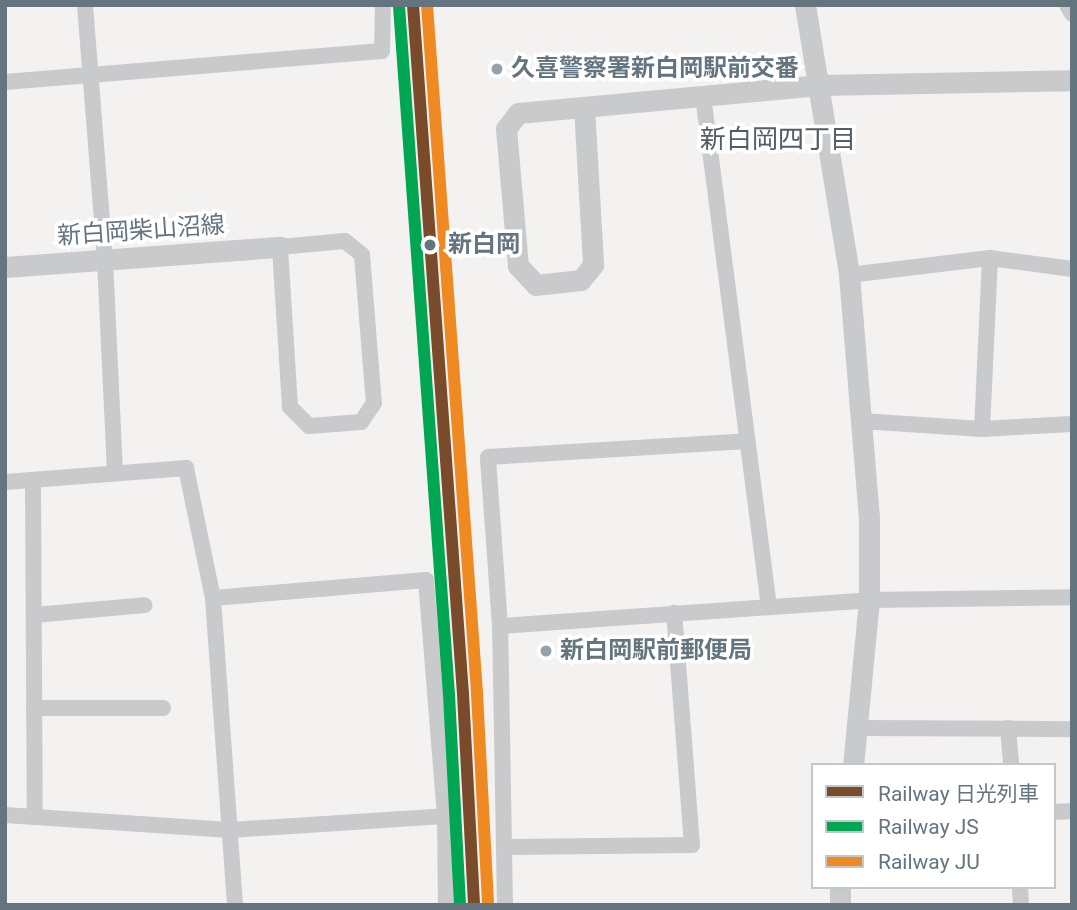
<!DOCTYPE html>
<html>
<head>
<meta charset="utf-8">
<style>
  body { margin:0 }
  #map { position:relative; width:1077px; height:910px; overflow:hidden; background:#f3f2f1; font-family:Roboto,"Noto Sans JP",sans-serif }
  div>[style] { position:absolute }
  .minor>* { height:16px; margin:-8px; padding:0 8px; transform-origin:8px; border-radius:8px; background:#c8cacb }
  .tertiary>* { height:21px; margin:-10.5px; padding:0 10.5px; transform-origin:10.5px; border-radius:10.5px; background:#c8cacb }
  .rail-1>* { height:12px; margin:-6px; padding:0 6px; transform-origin:6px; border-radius:6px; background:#7a4b2a }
  .rail-2>* { height:12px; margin:-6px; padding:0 6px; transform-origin:6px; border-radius:6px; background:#00a651 }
  .rail-3>* { height:12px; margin:-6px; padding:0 6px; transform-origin:6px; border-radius:6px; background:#ef8a23 }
  .dots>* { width:19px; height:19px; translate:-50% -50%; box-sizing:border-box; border:4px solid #fff; border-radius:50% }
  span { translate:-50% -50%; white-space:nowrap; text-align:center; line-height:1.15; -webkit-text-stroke:7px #fff; paint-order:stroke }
  .poi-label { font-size:24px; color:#647580; font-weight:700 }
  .left { translate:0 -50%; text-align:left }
  .street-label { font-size:24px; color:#647580 }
  .stop-label { font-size:24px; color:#647580; font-weight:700 }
  .neighbourhood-label { font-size:26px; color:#515e65 }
  .frame { position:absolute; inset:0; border:7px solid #647580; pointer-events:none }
  .legend { position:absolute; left:811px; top:763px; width:245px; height:126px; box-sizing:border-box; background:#fff; border:2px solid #c1c8cc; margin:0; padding:9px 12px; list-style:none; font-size:21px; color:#647580 }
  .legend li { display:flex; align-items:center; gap:14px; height:35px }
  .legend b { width:35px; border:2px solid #c1c8cc }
</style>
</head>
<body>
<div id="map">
  <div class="minor">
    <div style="left:85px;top:5px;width:256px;rotate:85.5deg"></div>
    <div style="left:105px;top:260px;width:212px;rotate:87.3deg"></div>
    <div style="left:1067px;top:5px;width:10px;rotate:61deg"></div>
    <div style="left:5px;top:82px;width:378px;rotate:-4.7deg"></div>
    <div style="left:382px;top:51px;width:46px;rotate:-88.8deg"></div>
    <div style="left:703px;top:96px;width:515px;rotate:82.64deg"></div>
    <div style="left:345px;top:241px;width:22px;rotate:39deg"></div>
    <div style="left:362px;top:255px;width:148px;rotate:85.4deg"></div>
    <div style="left:374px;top:403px;width:23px;rotate:124deg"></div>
    <div style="left:361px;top:422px;width:52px;rotate:175.6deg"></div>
    <div style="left:309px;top:426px;width:27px;rotate:-135deg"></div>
    <div style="left:290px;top:407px;width:160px;rotate:-93.6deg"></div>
    <div style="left:280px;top:247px;width:65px;rotate:-5.3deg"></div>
    <div style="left:849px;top:275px;width:142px;rotate:-6.9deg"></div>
    <div style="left:990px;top:258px;width:83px;rotate:7.6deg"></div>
    <div style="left:861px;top:421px;width:121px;rotate:3.8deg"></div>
    <div style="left:982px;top:429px;width:90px;rotate:-3.2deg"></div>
    <div style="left:982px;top:429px;width:171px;rotate:-87.3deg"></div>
    <div style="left:33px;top:480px;width:337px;rotate:89.7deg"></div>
    <div style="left:5px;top:482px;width:182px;rotate:-4.4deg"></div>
    <div style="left:186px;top:468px;width:133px;rotate:78.3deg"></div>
    <div style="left:213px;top:598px;width:308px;rotate:85.9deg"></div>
    <div style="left:213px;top:598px;width:214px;rotate:-4.8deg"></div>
    <div style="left:426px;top:580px;width:237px;rotate:85.4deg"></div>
    <div style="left:445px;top:816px;width:89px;rotate:89.4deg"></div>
    <div style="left:34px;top:615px;width:111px;rotate:-5.1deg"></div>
    <div style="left:500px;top:626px;width:370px;rotate:-4deg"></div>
    <div style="left:869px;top:600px;width:203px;rotate:-0.8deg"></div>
    <div style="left:34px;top:708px;width:129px"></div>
    <div style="left:857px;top:728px;width:215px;rotate:0.3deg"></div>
    <div style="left:1008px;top:728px;width:37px;rotate:85deg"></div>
    <div style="left:1054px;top:812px;width:18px;rotate:-3deg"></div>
    <div style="left:5px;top:815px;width:225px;rotate:3.8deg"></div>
    <div style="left:230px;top:830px;width:215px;rotate:-3.7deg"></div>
    <div style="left:505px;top:847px;width:187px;rotate:-0.6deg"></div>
    <div style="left:692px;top:845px;width:233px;rotate:-94.4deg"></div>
    <div style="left:1020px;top:887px;width:18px;rotate:87deg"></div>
    <div style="left:505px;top:905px;width:279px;rotate:-91deg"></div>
    <div style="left:500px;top:626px;width:169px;rotate:-94.1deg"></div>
    <div style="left:488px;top:457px;width:260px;rotate:-3.5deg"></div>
  </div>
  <div class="tertiary">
    <div style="left:805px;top:5px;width:274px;rotate:80.7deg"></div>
    <div style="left:849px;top:275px;width:242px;rotate:85.3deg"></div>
    <div style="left:869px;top:516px;width:84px;rotate:90deg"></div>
    <div style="left:869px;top:600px;width:166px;rotate:95.5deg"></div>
    <div style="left:584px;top:107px;width:158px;rotate:86.7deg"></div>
    <div style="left:593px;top:265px;width:19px;rotate:129deg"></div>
    <div style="left:581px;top:280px;width:45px;rotate:173.7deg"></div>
    <div style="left:536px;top:285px;width:26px;rotate:-133deg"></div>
    <div style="left:518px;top:266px;width:138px;rotate:-95deg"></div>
    <div style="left:506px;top:129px;width:20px;rotate:-53deg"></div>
    <div style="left:518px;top:113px;width:303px;rotate:-5.3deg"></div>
    <div style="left:820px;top:85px;width:252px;rotate:-1.1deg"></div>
    <div style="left:5px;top:267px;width:276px;rotate:-4.2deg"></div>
    <div style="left:840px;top:905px;width:18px;rotate:-90deg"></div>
  </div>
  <div class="rail-1">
    <div style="left:413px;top:5px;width:691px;rotate:85.85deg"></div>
    <div style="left:463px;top:694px;width:211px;rotate:87deg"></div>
  </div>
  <div class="rail-2">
    <div style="left:399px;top:6px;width:691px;rotate:85.85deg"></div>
    <div style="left:449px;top:695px;width:210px;rotate:87deg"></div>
  </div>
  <div class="rail-3">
    <div style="left:427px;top:5px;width:690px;rotate:85.84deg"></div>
    <div style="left:477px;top:693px;width:211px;rotate:87deg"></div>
  </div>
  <div class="dots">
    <div style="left:497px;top:69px;background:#96a1a8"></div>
    <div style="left:430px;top:245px;background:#647580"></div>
    <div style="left:546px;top:651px;background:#96a1a8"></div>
  </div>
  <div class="poi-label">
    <span class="left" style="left:511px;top:69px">久喜警察署新白岡駅前交番</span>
    <span class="left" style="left:560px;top:651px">新白岡駅前郵便局</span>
  </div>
  <div class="street-label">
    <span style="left:141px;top:231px;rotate:-4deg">新白岡柴山沼線</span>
  </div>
  <div class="stop-label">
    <span class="left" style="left:448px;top:245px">新白岡</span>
  </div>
  <div class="neighbourhood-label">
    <span style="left:778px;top:140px">新白岡四丁目</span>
  </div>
  <div class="frame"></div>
  <ul class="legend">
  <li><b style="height:9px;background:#7a4b2a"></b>Railway 日光列車</li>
  <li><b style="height:9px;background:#00a651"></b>Railway JS</li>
  <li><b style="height:9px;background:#ef8a23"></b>Railway JU</li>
  </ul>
</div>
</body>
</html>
